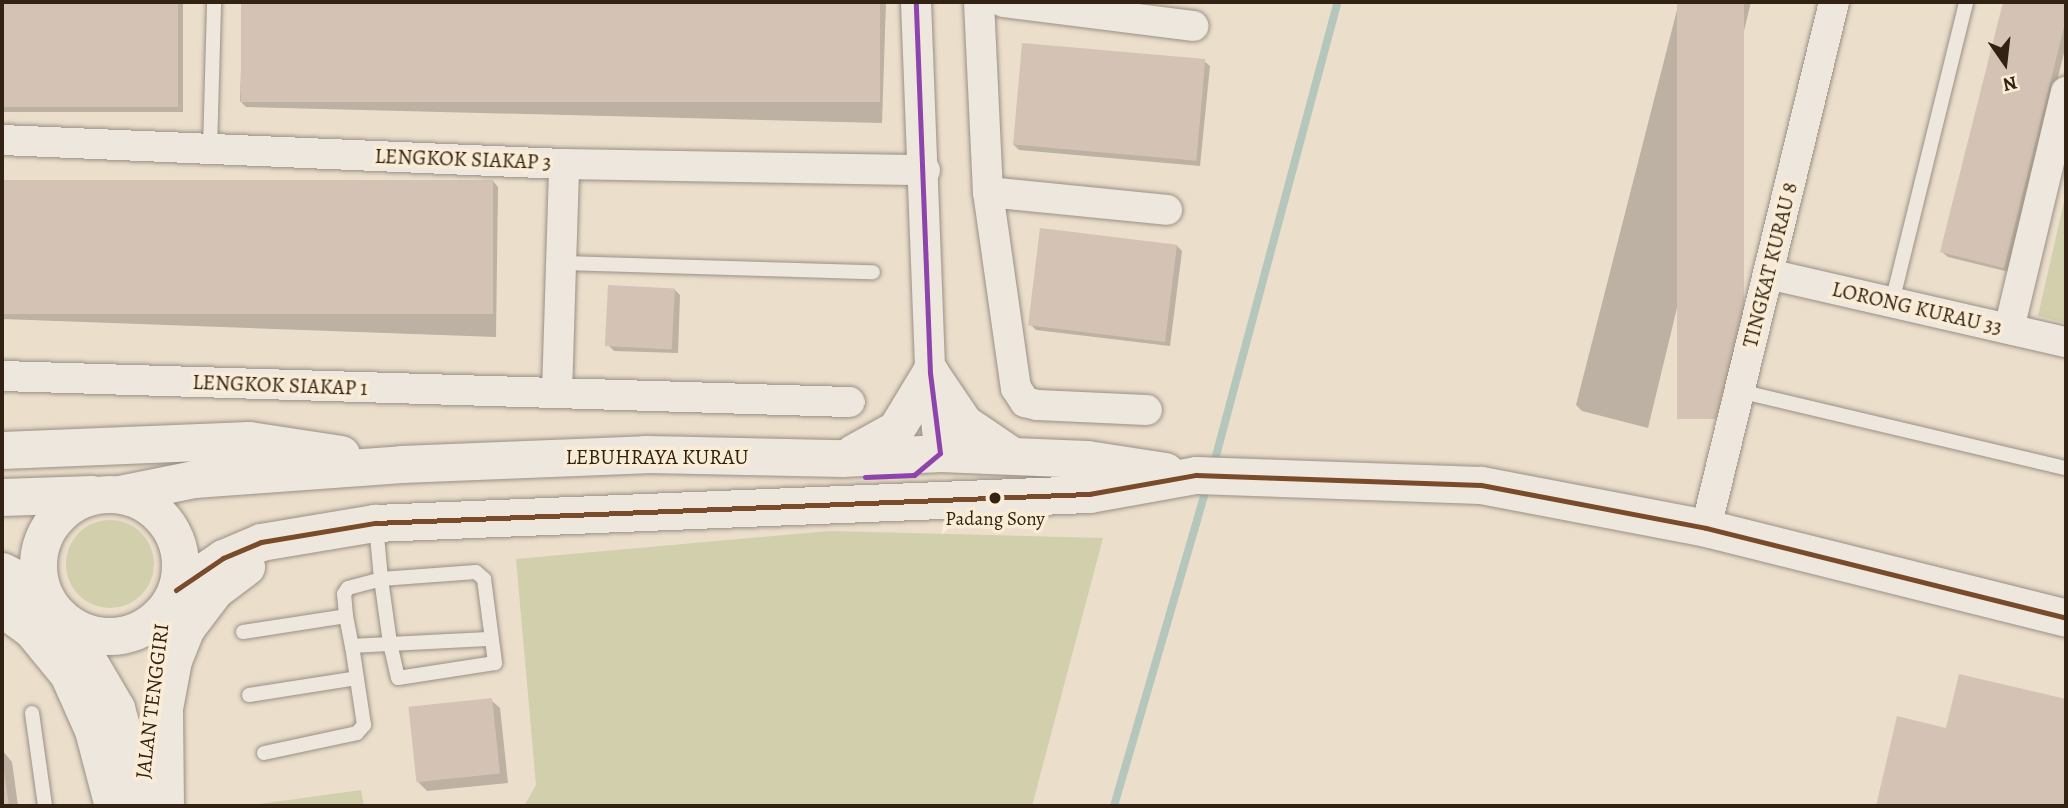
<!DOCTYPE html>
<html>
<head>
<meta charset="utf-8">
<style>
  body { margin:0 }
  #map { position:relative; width:2068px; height:808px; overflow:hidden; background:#ebdecb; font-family:Alegreya,serif }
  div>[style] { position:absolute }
  .green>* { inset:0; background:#d1cfac }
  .round { border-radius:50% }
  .shadow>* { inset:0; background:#0003; transform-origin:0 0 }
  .stream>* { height:8px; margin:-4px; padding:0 4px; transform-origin:4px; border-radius:4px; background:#b5c7bd }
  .building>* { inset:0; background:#d4c3b4; transform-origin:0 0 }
  .roads { filter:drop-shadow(0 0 2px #9a9084) drop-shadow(0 0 2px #9a9084) }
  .service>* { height:14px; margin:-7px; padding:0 7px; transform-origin:7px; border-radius:7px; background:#eee7de }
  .minor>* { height:30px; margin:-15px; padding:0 15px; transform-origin:15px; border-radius:15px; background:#eee7de }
  .tertiary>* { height:37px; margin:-18.5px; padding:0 18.5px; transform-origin:18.5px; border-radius:18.5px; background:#eee7de }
  .tertiary>.ring { margin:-18.5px; padding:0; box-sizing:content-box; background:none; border:37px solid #eee7de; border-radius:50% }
  .bus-1>* { height:5px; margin:-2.5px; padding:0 2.5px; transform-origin:2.5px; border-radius:2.5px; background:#8e44ad }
  .bus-2>* { height:5px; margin:-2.5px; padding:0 2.5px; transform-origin:2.5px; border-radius:2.5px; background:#7a4b2a }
  .dots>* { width:19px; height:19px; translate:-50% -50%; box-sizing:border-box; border:4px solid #faecd5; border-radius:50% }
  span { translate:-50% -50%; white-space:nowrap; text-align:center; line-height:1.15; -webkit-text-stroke:7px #faecd5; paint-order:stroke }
  .bus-label { font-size:19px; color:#322214 }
  .street-label { font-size:21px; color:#322214 }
  .frame { position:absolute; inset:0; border:4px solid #322214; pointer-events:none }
  .north { position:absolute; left:1970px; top:28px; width:70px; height:70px; -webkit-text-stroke:5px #faecd5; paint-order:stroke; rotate:166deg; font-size:19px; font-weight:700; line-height:28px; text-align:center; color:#322214 }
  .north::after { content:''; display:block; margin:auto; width:24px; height:32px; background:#322214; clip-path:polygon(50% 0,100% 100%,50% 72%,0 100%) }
</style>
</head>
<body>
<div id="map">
  <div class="green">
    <div style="clip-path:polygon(2066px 193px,2066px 323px,2038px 316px)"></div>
    <div class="round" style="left:66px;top:520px;width:88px;height:88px"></div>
    <div style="clip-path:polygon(829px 531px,1103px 538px,1032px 806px,524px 806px,536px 785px,516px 559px)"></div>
    <div style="clip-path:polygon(361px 790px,364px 806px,245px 806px)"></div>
  </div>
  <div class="shadow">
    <div style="left:2px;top:2px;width:181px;height:110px"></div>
    <div style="clip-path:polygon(243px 2px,886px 2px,882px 123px,246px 107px,240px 101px)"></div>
    <div style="clip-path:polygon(1679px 2px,1751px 2px,1648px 428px,1582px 411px,1576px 405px)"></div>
    <div style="clip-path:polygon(2005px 2px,2066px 2px,2066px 45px,2009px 272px,1948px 257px,1942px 252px)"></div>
    <div style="clip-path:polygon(1204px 61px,1210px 66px,1200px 166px,1019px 150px,1013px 144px)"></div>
    <div style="clip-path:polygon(2px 181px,493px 181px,498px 187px,496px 337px,2px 319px)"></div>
    <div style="clip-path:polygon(1176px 245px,1182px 251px,1170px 346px,1036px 330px,1030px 324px)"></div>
    <div style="clip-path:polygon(674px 289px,680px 295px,678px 353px,614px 351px,608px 345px)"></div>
    <div style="clip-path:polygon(1960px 677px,2066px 701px,2066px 806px,1878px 806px,1899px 718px,1948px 730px)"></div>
    <div style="clip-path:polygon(491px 700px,500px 708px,508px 783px,427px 791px,418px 782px)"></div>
    <div style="clip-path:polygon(2px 750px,12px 762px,18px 806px,2px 806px)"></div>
  </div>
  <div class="stream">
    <div style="left:1213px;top:467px;width:482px;rotate:-75deg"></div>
    <div style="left:1114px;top:806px;width:333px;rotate:-73.8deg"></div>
  </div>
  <div class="building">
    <div style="left:2px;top:2px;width:176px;height:105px"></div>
    <div style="left:241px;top:2px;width:639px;height:100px"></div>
    <div style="left:1677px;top:2px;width:67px;height:417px"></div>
    <div style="clip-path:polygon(2003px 2px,2066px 2px,2066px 19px,2004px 268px,1940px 252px)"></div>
    <div style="left:1022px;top:43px;width:184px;height:102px;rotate:5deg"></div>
    <div style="left:2px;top:180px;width:491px;height:134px"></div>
    <div style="left:1040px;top:228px;width:138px;height:98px;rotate:7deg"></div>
    <div style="left:608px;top:285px;width:67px;height:61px;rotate:3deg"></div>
    <div style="clip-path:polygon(1959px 674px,2066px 699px,2066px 806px,1876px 806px,1897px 716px,1946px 728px)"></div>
    <div style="left:492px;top:698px;width:76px;height:84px;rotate:84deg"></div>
    <div style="clip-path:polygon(3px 765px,9px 806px,2px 806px)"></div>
  </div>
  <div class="roads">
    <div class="service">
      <div style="left:210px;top:149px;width:147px;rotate:-88.4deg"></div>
      <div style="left:562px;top:263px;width:311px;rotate:1.7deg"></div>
      <div style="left:1892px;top:302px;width:309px;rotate:-76.1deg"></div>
      <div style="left:1739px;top:391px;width:336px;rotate:13.3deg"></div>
      <div style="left:346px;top:616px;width:22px;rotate:-95deg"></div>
      <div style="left:344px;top:594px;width:7px;rotate:-56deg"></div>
      <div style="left:348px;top:588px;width:34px;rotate:-15deg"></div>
      <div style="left:381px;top:579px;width:95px;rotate:-4.2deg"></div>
      <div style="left:476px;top:572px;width:11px;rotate:41deg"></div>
      <div style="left:484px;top:579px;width:85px;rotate:82.5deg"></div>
      <div style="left:495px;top:663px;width:98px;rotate:171.2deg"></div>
      <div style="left:398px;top:678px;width:36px;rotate:-103deg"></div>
      <div style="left:390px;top:643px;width:65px;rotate:-98deg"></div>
      <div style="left:381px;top:579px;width:54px;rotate:-95.3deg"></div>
      <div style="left:243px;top:632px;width:104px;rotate:-8.8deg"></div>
      <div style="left:346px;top:616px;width:31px;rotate:79deg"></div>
      <div style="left:249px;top:695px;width:109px;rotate:-8.9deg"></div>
      <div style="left:32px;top:713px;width:94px;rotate:82deg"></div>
      <div style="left:264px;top:753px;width:95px;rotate:-12.1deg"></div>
      <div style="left:357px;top:733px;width:11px;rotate:-49deg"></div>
      <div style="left:364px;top:725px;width:80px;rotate:-98.6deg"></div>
      <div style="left:352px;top:646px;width:139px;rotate:-2.9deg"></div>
    </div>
    <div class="minor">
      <div style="left:916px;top:2px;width:371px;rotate:87.8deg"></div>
      <div style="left:930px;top:373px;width:81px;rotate:82.9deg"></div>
      <div style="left:979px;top:2px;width:190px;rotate:87.3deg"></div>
      <div style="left:988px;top:192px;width:198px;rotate:81.9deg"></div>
      <div style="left:1016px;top:388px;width:17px;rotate:57deg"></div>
      <div style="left:1025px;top:402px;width:12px;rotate:14deg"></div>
      <div style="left:1037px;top:405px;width:110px;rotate:2.6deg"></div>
      <div style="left:1003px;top:2px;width:192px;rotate:7.2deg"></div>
      <div style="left:2px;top:140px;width:563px;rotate:2.45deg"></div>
      <div style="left:564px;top:164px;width:361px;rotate:1deg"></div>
      <div style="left:988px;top:192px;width:180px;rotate:5.7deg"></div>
      <div style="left:1768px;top:274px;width:306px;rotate:12.9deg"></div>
      <div style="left:2009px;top:329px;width:244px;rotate:-76.5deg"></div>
      <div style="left:2px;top:376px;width:848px;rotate:1.76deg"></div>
      <div style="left:557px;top:393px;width:229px;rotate:-88.2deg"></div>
      <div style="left:1706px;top:528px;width:541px;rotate:-76.32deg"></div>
    </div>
    <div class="tertiary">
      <div style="left:930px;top:373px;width:60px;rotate:55.8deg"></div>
      <div style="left:964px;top:423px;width:57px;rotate:34.2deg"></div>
      <div style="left:2px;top:450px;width:247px;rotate:-2.3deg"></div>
      <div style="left:249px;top:440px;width:93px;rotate:8.7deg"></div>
      <div style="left:853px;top:453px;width:49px;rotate:-29.2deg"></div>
      <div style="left:896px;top:429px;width:66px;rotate:-58.7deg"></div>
      <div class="ring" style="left:38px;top:494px;width:105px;height:105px"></div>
      <div style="left:120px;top:494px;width:76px;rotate:-11.5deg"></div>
      <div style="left:194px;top:479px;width:208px;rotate:-4.1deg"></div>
      <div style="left:401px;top:464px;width:244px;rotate:-2.3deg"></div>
      <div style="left:645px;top:454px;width:197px;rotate:1.2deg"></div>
      <div style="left:842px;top:458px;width:98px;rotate:-2.9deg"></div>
      <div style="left:940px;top:453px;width:147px;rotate:2.3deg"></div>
      <div style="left:1087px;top:459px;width:79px;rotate:8.7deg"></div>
      <div style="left:2px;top:497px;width:90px;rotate:-1.9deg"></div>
      <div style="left:2px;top:571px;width:44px;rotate:27.1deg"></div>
      <div style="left:176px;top:590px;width:57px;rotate:-34.2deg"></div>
      <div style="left:223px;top:558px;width:41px;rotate:-22.8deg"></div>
      <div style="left:261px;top:542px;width:116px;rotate:-9.5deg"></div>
      <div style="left:375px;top:523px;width:715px;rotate:-2.33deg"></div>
      <div style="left:1089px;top:494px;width:109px;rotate:-10.1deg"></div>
      <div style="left:1196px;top:475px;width:285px;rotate:2deg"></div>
      <div style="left:1481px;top:485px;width:229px;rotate:10.8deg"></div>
      <div style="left:1706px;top:528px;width:371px;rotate:14deg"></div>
      <div style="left:2px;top:608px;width:36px;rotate:36deg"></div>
      <div style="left:31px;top:629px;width:58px;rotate:50.6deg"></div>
      <div style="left:68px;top:674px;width:61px;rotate:65.9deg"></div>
      <div style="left:93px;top:730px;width:79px;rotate:75.3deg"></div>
      <div style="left:66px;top:623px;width:99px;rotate:59.5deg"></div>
      <div style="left:116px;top:708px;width:102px;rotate:74.6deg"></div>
      <div style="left:165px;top:806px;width:98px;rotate:-90.6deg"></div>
      <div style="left:164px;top:708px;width:49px;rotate:-79.4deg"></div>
      <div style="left:173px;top:660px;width:35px;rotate:-68deg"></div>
      <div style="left:186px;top:628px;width:48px;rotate:-52.7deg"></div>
      <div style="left:215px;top:590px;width:39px;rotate:-37deg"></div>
    </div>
  </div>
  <div class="bus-1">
    <div style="left:865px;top:477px;width:49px;rotate:-2.3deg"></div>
    <div style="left:914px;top:475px;width:34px;rotate:-40deg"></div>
    <div style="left:940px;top:453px;width:81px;rotate:-97.1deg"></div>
    <div style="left:930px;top:373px;width:371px;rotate:-92.2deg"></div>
  </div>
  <div class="bus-2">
    <div style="left:176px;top:590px;width:57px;rotate:-34.2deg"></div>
    <div style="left:223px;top:558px;width:41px;rotate:-22.8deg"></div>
    <div style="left:261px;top:542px;width:116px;rotate:-9.5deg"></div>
    <div style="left:375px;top:523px;width:715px;rotate:-2.33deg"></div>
    <div style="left:1089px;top:494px;width:109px;rotate:-10.1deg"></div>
    <div style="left:1196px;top:475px;width:285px;rotate:2deg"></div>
    <div style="left:1481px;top:485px;width:229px;rotate:10.8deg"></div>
    <div style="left:1706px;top:528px;width:371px;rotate:14deg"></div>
  </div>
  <div class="dots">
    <div style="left:995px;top:498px;background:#322214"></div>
  </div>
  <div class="bus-label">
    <span style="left:995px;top:520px">Padang Sony</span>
  </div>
  <div class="street-label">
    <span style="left:463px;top:159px;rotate:2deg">LENGKOK SIAKAP 3</span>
    <span style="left:1770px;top:265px;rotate:-76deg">TINGKAT KURAU 8</span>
    <span style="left:1917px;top:308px;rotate:13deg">LORONG KURAU 33</span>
    <span style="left:280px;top:385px;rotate:2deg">LENGKOK SIAKAP 1</span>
    <span style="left:657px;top:457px">LEBUHRAYA KURAU</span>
    <span style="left:152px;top:701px;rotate:-83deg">JALAN TENGGIRI</span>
  </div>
  <div class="frame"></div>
  <div class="north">N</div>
</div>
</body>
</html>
